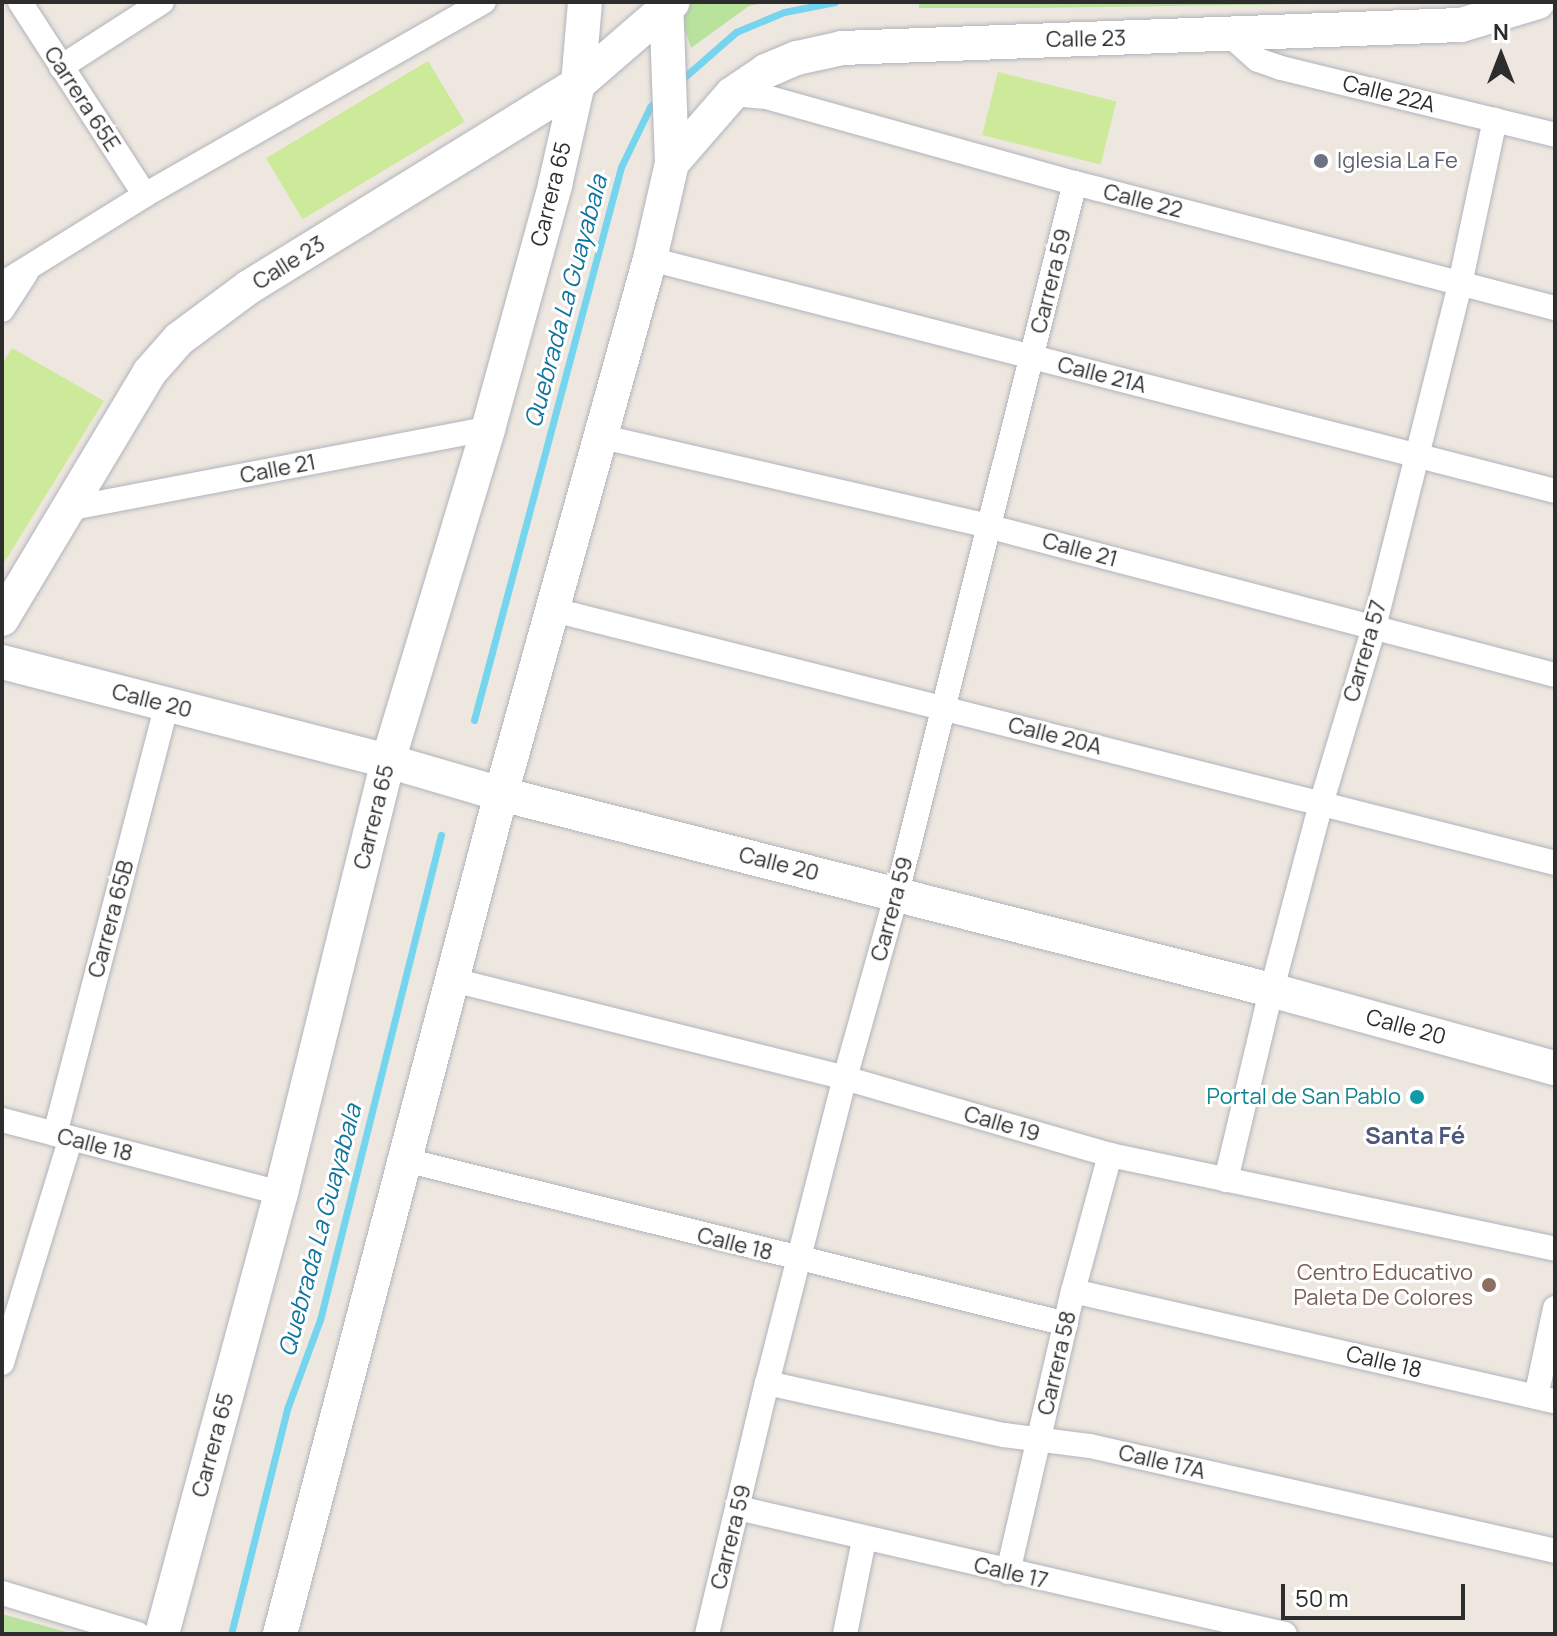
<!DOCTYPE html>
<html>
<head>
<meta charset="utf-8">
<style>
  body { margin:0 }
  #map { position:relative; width:1557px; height:1636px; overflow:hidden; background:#eee7df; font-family:Manrope,sans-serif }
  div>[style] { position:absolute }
  .green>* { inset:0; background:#b9e39d }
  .pitch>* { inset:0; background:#ccea99; transform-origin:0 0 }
  .stream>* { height:7px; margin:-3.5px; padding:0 3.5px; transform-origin:3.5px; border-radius:3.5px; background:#75d4ee }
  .roads { filter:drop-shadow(0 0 2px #b0b3bd) drop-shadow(0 0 2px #b0b3bd) }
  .street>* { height:24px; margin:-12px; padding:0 12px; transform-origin:12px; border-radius:12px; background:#fff }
  .secondary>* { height:34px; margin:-17px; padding:0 17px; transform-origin:17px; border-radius:17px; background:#fff }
  .dots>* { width:22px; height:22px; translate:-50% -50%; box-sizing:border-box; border:4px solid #fff; border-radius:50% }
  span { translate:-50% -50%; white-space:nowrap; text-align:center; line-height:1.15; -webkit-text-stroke:6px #fff; paint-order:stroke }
  .street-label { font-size:22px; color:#2d2d2d }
  .worship-label { font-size:22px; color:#5b616d }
  .left { translate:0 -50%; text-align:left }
  .culture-label { font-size:22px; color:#0d838f }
  .right { translate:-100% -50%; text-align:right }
  .education-label { font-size:22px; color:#785e54 }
  .water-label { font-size:24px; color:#0f749e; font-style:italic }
  .neighbourhood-label { font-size:24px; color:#4d587d; font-weight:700 }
  .frame { position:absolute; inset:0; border:4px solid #2d2d2d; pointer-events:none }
  .north { position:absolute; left:1461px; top:16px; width:80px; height:80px; -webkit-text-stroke:6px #fff; paint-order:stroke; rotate:0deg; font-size:22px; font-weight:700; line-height:32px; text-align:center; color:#2d2d2d }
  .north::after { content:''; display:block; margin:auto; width:28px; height:36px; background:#2d2d2d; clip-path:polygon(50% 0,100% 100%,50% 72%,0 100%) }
  .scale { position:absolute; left:1281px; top:1584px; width:184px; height:36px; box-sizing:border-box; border:4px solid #2d2d2d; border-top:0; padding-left:10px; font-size:24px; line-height:28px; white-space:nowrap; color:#2d2d2d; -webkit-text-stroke:6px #fff; paint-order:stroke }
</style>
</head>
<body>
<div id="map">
  <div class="green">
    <div style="clip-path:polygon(683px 2px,767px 2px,749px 6px,691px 48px,677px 5px)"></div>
    <div style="clip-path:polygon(919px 2px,1444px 2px,1033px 8px,919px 8px)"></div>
    <div style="clip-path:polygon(2px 1614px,74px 1634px,2px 1634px)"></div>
  </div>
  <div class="pitch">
    <div style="left:428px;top:61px;width:71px;height:189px;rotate:59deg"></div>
    <div style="left:998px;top:72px;width:122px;height:65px;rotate:14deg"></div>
    <div style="clip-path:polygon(12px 348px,104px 401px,2px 566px,2px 364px)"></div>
  </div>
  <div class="stream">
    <div style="left:680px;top:81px;width:74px;rotate:-41.2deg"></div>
    <div style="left:736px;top:32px;width:52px;rotate:-22.6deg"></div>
    <div style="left:784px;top:12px;width:52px;rotate:-11.1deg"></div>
    <div style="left:474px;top:720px;width:572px;rotate:-75.11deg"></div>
    <div style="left:621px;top:167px;width:67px;rotate:-64.2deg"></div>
    <div style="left:650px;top:107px;width:11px;rotate:-45deg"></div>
    <div style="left:231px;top:1634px;width:232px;rotate:-76deg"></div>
    <div style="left:287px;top:1409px;width:95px;rotate:-69.7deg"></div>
    <div style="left:320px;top:1320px;width:500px;rotate:-76deg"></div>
  </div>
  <div class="roads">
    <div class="street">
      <div style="left:20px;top:2px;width:230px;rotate:57.1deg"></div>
      <div style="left:1231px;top:36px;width:36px;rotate:42deg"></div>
      <div style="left:1258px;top:60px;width:24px;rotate:19deg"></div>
      <div style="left:1281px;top:68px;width:282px;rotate:13.7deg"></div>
      <div style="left:61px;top:67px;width:120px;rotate:-32.8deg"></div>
      <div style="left:732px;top:94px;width:34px;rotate:5deg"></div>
      <div style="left:766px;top:97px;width:321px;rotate:15.6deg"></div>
      <div style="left:1075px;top:183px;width:496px;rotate:14.6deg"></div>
      <div style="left:650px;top:259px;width:934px;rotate:14.38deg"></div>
      <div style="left:2px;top:284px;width:168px;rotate:-31.9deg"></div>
      <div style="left:145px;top:195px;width:390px;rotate:-29.7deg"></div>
      <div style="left:2px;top:310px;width:44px;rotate:-57deg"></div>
      <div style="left:603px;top:437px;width:394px;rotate:13deg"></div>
      <div style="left:987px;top:526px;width:587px;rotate:14.7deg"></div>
      <div style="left:67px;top:509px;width:429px;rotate:-10.8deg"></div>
      <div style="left:554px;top:610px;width:1032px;rotate:14.18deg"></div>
      <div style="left:453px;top:980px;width:404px;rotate:14deg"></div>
      <div style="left:845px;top:1078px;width:276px;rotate:16.2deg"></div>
      <div style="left:1110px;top:1155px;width:455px;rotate:11.9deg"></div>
      <div style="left:2px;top:1120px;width:288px;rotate:14.7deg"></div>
      <div style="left:55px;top:1134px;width:444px;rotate:-75.4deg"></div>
      <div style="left:405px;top:1160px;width:681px;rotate:13.93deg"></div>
      <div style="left:1226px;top:1180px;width:181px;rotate:-76.6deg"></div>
      <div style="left:1268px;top:1004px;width:207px;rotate:-75.2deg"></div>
      <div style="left:1321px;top:804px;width:185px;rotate:-73.3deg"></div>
      <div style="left:1374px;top:627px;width:354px;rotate:-75.9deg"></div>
      <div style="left:1460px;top:284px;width:168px;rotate:-78deg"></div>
      <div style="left:1073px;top:1291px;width:494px;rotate:12.9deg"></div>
      <div style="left:2px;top:1363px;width:235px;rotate:-73deg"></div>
      <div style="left:767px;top:1383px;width:243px;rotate:12.4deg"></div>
      <div style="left:1004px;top:1435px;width:87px;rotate:7.3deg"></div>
      <div style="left:1090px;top:1446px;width:477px;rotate:12.7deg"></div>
      <div style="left:1536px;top:1397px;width:91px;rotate:-77.9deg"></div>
      <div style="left:738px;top:1508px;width:561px;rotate:12.97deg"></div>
      <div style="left:1008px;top:1572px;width:288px;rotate:-77deg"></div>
      <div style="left:1073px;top:1291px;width:141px;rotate:-74.8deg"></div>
      <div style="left:2px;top:1593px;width:142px;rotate:16.8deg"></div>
      <div style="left:707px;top:1634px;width:258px;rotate:-76.6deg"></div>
      <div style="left:767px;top:1383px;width:315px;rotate:-75.7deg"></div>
      <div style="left:845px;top:1078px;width:192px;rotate:-74.3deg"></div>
      <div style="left:897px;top:893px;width:732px;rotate:-75.93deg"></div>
      <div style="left:845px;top:1634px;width:96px;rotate:-78.6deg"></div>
    </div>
    <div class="secondary">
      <div style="left:672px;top:163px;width:91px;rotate:-49deg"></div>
      <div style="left:732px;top:94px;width:41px;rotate:-34.1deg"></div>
      <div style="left:766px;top:71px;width:34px;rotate:-23deg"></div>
      <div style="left:797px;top:58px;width:46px;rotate:-12.5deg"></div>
      <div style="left:842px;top:48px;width:619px;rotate:-2.13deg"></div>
      <div style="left:1461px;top:25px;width:80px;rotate:-16.6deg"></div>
      <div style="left:2px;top:619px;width:287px;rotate:-59.1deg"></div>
      <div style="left:149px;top:373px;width:45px;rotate:-48.6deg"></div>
      <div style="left:179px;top:339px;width:87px;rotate:-36.6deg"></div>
      <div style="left:249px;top:287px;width:387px;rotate:-31.7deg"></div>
      <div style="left:578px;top:84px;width:125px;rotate:-40.8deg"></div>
      <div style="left:2px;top:662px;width:398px;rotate:14.4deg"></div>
      <div style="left:388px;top:761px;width:118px;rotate:16.3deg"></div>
      <div style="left:501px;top:794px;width:795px;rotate:14.28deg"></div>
      <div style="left:1271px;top:990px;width:295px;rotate:15.4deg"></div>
      <div style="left:162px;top:1634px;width:457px;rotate:-74.9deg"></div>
      <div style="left:281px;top:1193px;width:445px;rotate:-76.1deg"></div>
      <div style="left:388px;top:761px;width:347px;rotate:-73.2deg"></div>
      <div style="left:488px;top:429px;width:253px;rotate:-74.6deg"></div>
      <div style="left:555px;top:185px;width:104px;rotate:-77.2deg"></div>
      <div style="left:578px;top:84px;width:82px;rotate:-85.1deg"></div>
      <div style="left:280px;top:1634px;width:869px;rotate:-75.26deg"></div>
      <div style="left:501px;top:794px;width:555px;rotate:-74.44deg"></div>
      <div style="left:650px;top:259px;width:98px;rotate:-77.1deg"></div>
      <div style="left:672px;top:163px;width:161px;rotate:-92.1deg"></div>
    </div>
  </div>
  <div class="dots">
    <div style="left:1321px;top:161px;background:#6b7280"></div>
    <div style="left:1417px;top:1097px;background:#0f9aa8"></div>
    <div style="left:1489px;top:1285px;background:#8d6e63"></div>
  </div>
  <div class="street-label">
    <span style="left:1086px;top:39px;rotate:-1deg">Calle 23</span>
    <span style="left:1389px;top:94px;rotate:14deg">Calle 22A</span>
    <span style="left:82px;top:99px;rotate:57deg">Carrera 65E</span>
    <span style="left:551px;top:194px;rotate:-76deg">Carrera 65</span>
    <span style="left:1143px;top:201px;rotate:14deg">Calle 22</span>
    <span style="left:289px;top:263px;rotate:-32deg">Calle 23</span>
    <span style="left:1051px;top:281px;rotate:-76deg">Carrera 59</span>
    <span style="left:1102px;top:375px;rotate:14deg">Calle 21A</span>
    <span style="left:278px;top:469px;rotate:-11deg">Calle 21</span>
    <span style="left:1080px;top:550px;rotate:15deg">Calle 21</span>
    <span style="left:1365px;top:651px;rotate:-74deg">Carrera 57</span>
    <span style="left:152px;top:701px;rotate:14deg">Calle 20</span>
    <span style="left:1055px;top:736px;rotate:14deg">Calle 20A</span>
    <span style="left:374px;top:817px;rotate:-76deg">Carrera 65</span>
    <span style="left:779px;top:864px;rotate:14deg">Calle 20</span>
    <span style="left:892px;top:909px;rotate:-75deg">Carrera 59</span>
    <span style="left:111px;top:919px;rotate:-75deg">Carrera 65B</span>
    <span style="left:1406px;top:1027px;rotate:15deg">Calle 20</span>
    <span style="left:1002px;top:1124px;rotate:16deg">Calle 19</span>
    <span style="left:95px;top:1145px;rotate:14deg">Calle 18</span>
    <span style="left:735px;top:1244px;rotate:14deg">Calle 18</span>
    <span style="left:1384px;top:1362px;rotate:13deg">Calle 18</span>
    <span style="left:1057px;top:1363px;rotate:-77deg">Carrera 58</span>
    <span style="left:213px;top:1445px;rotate:-75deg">Carrera 65</span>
    <span style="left:1162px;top:1462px;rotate:13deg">Calle 17A</span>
    <span style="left:731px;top:1537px;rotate:-76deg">Carrera 59</span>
    <span style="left:1011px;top:1573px;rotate:13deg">Calle 17</span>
  </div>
  <div class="worship-label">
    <span class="left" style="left:1337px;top:161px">Iglesia La Fe</span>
  </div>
  <div class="culture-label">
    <span class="right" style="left:1401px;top:1097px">Portal de San Pablo</span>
  </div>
  <div class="education-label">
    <span class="right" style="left:1473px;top:1285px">Centro Educativo<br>Paleta De Colores</span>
  </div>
  <div class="water-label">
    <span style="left:565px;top:301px;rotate:-75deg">Quebrada La Guayabala</span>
    <span style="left:319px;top:1230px;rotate:-75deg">Quebrada La Guayabala</span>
  </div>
  <div class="neighbourhood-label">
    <span style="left:1415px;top:1135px">Santa Fé</span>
  </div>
  <div class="frame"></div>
  <div class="north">N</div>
  <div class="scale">50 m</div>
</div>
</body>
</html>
